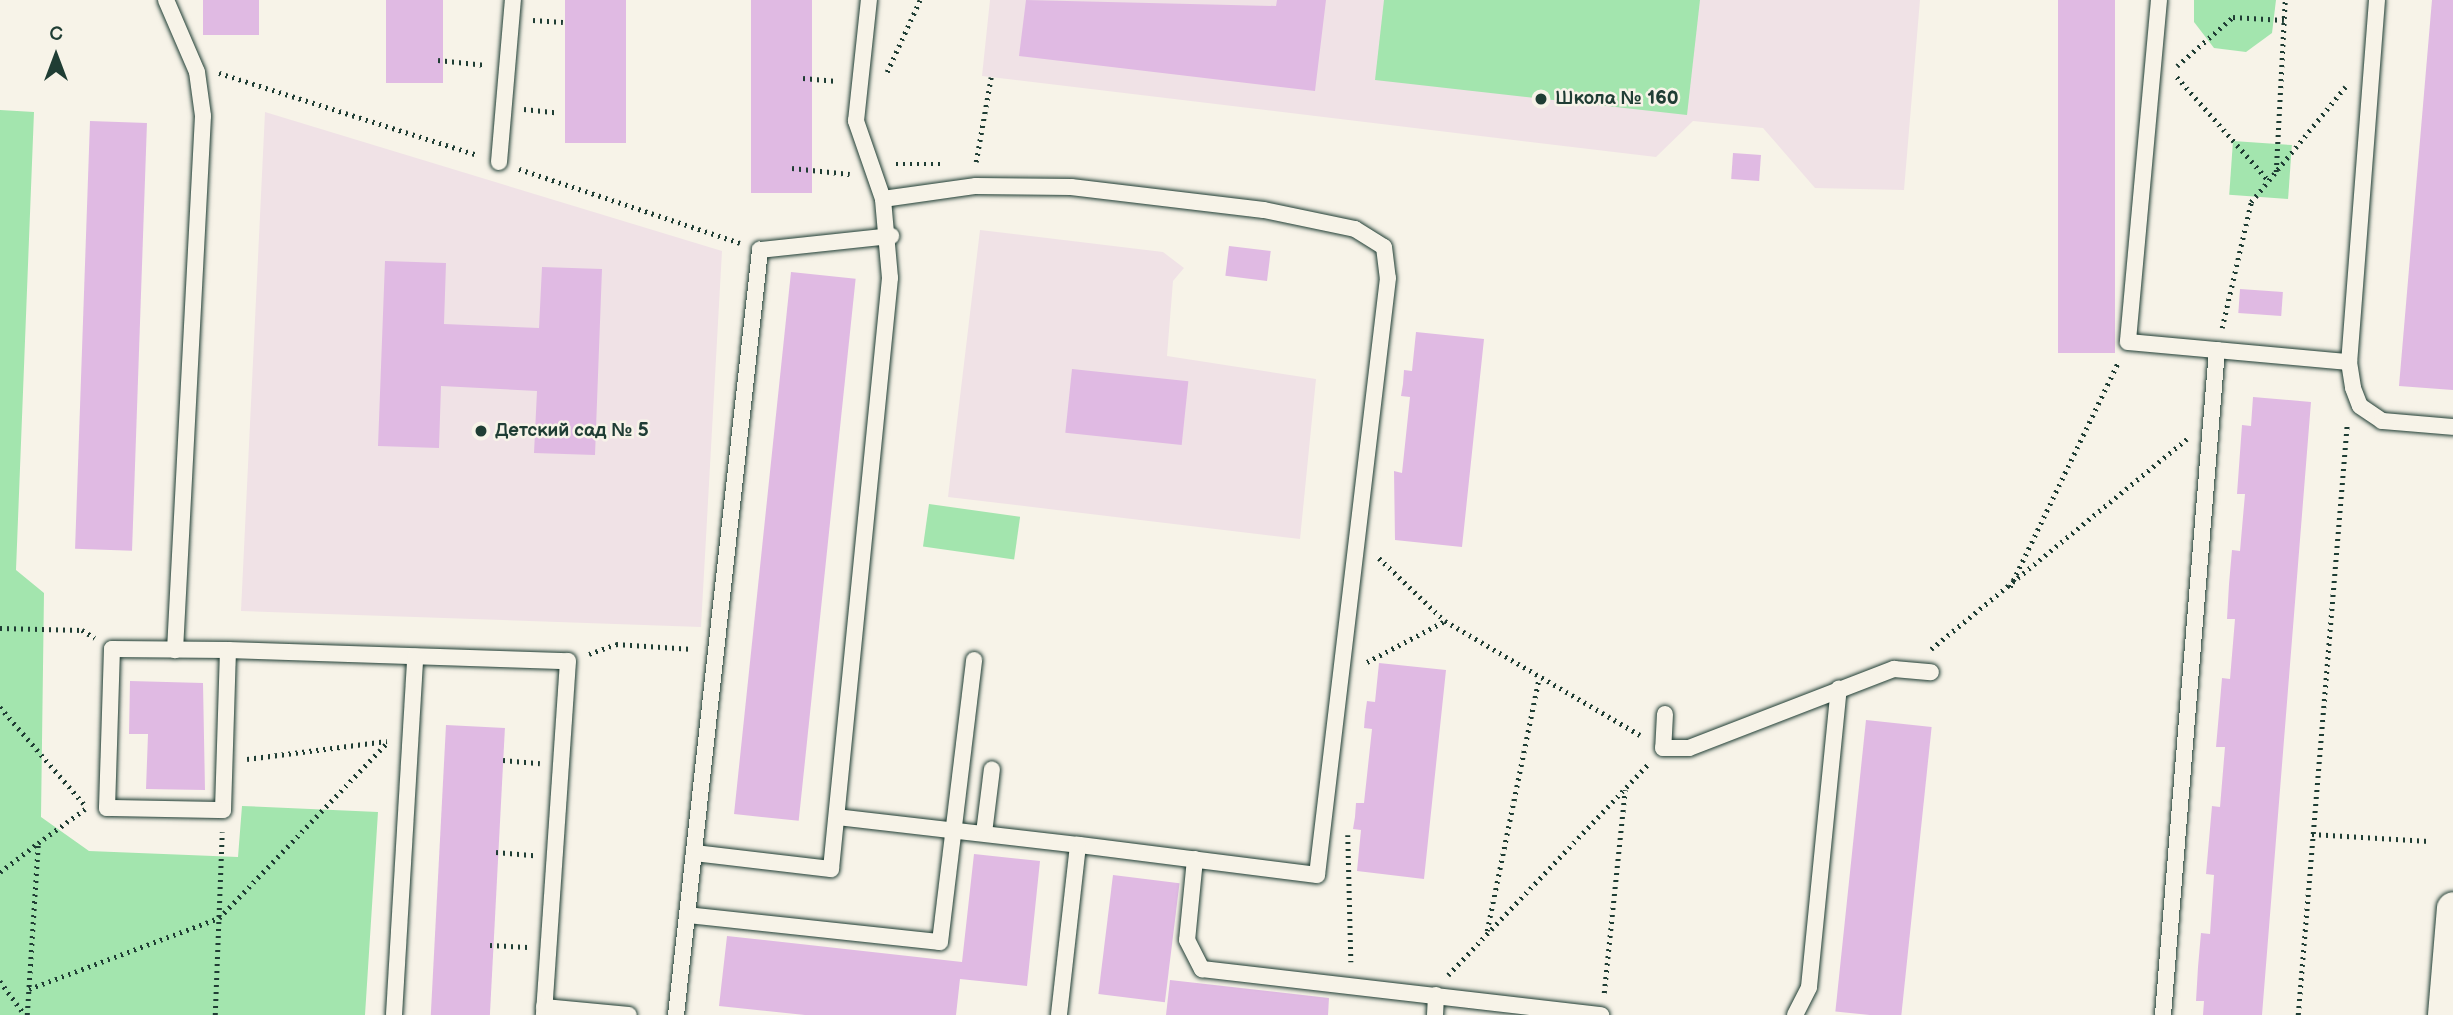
<!DOCTYPE html>
<html>
<head>
<meta charset="utf-8">
<style>
  body { margin:0 }
  #map { position:relative; width:2453px; height:1015px; overflow:hidden; background:#f7f3e8; font-family:"Balsamiq Sans",sans-serif }
  div>[style] { position:absolute }
  .built>* { inset:0; background:#f0e2e6 }
  .green>* { inset:0; background:#a3e5ae; transform-origin:0 0 }
  .building>* { inset:0; background:#e0bae3; transform-origin:0 0 }
  .path>* { height:4.5px; margin-top:-2.25px; transform-origin:0; background:repeating-linear-gradient(90deg,#1f3d34 0 2px,transparent 0 7px) }
  .roads { filter:drop-shadow(0 0 2px #1f3d34) drop-shadow(0 0 2px #1f3d34) }
  .lane>* { height:16px; margin:-8px; padding:0 8px; transform-origin:8px; border-radius:8px; background:#f7f3e8 }
  .street>* { height:32px; margin:-16px; padding:0 16px; transform-origin:16px; border-radius:16px; background:#f7f3e8 }
  .dots>* { width:19px; height:19px; translate:-50% -50%; box-sizing:border-box; border:4px solid #f7f3e8; border-radius:50% }
  span { translate:-50% -50%; white-space:nowrap; text-align:center; line-height:1.15; -webkit-text-stroke:5px #f7f3e8; paint-order:stroke }
  .poi-label { font-size:19px; color:#1f3d34; font-weight:700 }
  .left { translate:0 -50%; text-align:left }
  .north { position:absolute; left:21px; top:21px; width:70px; height:70px; -webkit-text-stroke:5px #f7f3e8; paint-order:stroke; rotate:0deg; font-size:19px; font-weight:700; line-height:28px; text-align:center; color:#1f3d34 }
  .north::after { content:''; display:block; margin:auto; width:24px; height:32px; background:#1f3d34; clip-path:polygon(50% 0,100% 100%,50% 72%,0 100%) }
</style>
</head>
<body>
<div id="map">
  <div class="built">
    <div style="clip-path:polygon(990px 0,1920px 0,1904px 190px,1815px 188px,1763px 128px,1693px 121px,1656px 157px,982px 76px)"></div>
    <div style="clip-path:polygon(265px 112px,722px 251px,701px 627px,241px 611px)"></div>
    <div style="clip-path:polygon(980px 230px,1163px 252px,1184px 268px,1173px 281px,1167px 356px,1316px 379px,1300px 539px,948px 497px)"></div>
  </div>
  <div class="green">
    <div style="clip-path:polygon(1384px 0,1700px 0,1687px 115px,1375px 80px)"></div>
    <div style="clip-path:polygon(2276px 0,2272px 33px,2246px 52px,2214px 48px,2194px 22px,2194px 0)"></div>
    <div style="clip-path:polygon(0 110px,34px 112px,16px 570px,44px 593px,41px 817px,89px 851px,238px 857px,242px 806px,378px 812px,365px 1015px,0 1015px)"></div>
    <div style="left:2233px;top:141px;width:59px;height:54px;rotate:4deg"></div>
    <div style="left:929px;top:504px;width:92px;height:43px;rotate:8deg"></div>
  </div>
  <div class="building">
    <div style="left:203px;top:0;width:56px;height:35px"></div>
    <div style="left:386px;top:0;width:57px;height:83px"></div>
    <div style="left:565px;top:0;width:61px;height:143px"></div>
    <div style="left:751px;top:0;width:61px;height:193px"></div>
    <div style="clip-path:polygon(1026px 0,1276px 6px,1277px 0,1326px 0,1315px 91px,1019px 56px)"></div>
    <div style="left:2058px;top:0;width:57px;height:353px"></div>
    <div style="clip-path:polygon(2432px 0,2453px 0,2453px 390px,2399px 386px)"></div>
    <div style="left:90px;top:121px;width:57px;height:428px;rotate:2deg"></div>
    <div style="left:1733px;top:153px;width:28px;height:26px;rotate:4deg"></div>
    <div style="left:1229px;top:246px;width:42px;height:30px;rotate:7deg"></div>
    <div style="clip-path:polygon(385px 261px,446px 263px,444px 324px,539px 328px,542px 267px,602px 269px,595px 455px,534px 453px,537px 391px,441px 386px,439px 448px,378px 446px)"></div>
    <div style="left:791px;top:272px;width:65px;height:545px;rotate:6deg"></div>
    <div style="left:2240px;top:289px;width:43px;height:24px;rotate:4deg"></div>
    <div style="clip-path:polygon(1416px 332px,1484px 339px,1462px 547px,1395px 540px,1394px 471px,1402px 473px,1410px 397px,1401px 396px,1403px 384px,1404px 370px,1412px 371px)"></div>
    <div style="left:1072px;top:369px;width:117px;height:64px;rotate:6deg"></div>
    <div style="clip-path:polygon(2253px 397px,2311px 402px,2262px 1015px,2203px 1015px,2204px 1001px,2196px 1001px,2198px 967px,2201px 933px,2210px 934px,2214px 875px,2206px 874px,2212px 806px,2220px 807px,2225px 747px,2216px 747px,2219px 713px,2222px 678px,2230px 679px,2235px 619px,2227px 619px,2229px 584px,2232px 550px,2240px 551px,2245px 494px,2237px 494px,2242px 425px,2251px 426px)"></div>
    <div style="clip-path:polygon(1379px 663px,1446px 670px,1424px 879px,1357px 871px,1361px 830px,1353px 829px,1355px 817px,1356px 803px,1364px 803px,1372px 729px,1364px 728px,1365px 715px,1367px 701px,1375px 702px)"></div>
    <div style="clip-path:polygon(130px 681px,203px 683px,205px 790px,146px 789px,148px 734px,129px 734px)"></div>
    <div style="left:1866px;top:720px;width:66px;height:293px;rotate:6deg"></div>
    <div style="left:446px;top:725px;width:59px;height:291px;rotate:3deg"></div>
    <div style="clip-path:polygon(974px 854px,1040px 861px,1027px 986px,960px 979px,956px 1015px,805px 1015px,719px 1006px,727px 936px,962px 962px)"></div>
    <div style="left:1113px;top:875px;width:67px;height:120px;rotate:7deg"></div>
    <div style="clip-path:polygon(1170px 980px,1329px 998px,1328px 1015px,1166px 1015px)"></div>
  </div>
  <div class="path">
    <div style="left:533px;top:20px;width:30px;rotate:4deg"></div>
    <div style="left:438px;top:60px;width:48px;rotate:5.9deg"></div>
    <div style="left:2177px;top:66px;width:74px;rotate:-41.2deg"></div>
    <div style="left:2233px;top:17px;width:51px;rotate:3.4deg"></div>
    <div style="left:887px;top:72px;width:79px;rotate:-65.4deg"></div>
    <div style="left:219px;top:73px;width:271px;rotate:17.6deg"></div>
    <div style="left:2177px;top:77px;width:139px;rotate:48.5deg"></div>
    <div style="left:803px;top:78px;width:34px;rotate:5deg"></div>
    <div style="left:524px;top:109px;width:31px;rotate:6deg"></div>
    <div style="left:976px;top:162px;width:86px;rotate:-80deg"></div>
    <div style="left:896px;top:164px;width:47px"></div>
    <div style="left:792px;top:168px;width:58px;rotate:5.9deg"></div>
    <div style="left:519px;top:169px;width:233px;rotate:18.5deg"></div>
    <div style="left:2276px;top:172px;width:172px;rotate:-87deg"></div>
    <div style="left:2222px;top:328px;width:129px;rotate:-77deg"></div>
    <div style="left:2251px;top:202px;width:149px;rotate:-50.7deg"></div>
    <div style="left:1379px;top:558px;width:91px;rotate:43.7deg"></div>
    <div style="left:1445px;top:621px;width:226px;rotate:30.3deg"></div>
    <div style="left:2010px;top:587px;width:251px;rotate:-64.3deg"></div>
    <div style="left:0;top:628px;width:82px;rotate:1.4deg"></div>
    <div style="left:82px;top:630px;width:15px;rotate:32deg"></div>
    <div style="left:1931px;top:649px;width:331px;rotate:-39.4deg"></div>
    <div style="left:589px;top:654px;width:29px;rotate:-20deg"></div>
    <div style="left:616px;top:644px;width:77px;rotate:3.7deg"></div>
    <div style="left:1367px;top:662px;width:88px;rotate:-27.7deg"></div>
    <div style="left:0;top:707px;width:128px;rotate:49.1deg"></div>
    <div style="left:247px;top:759px;width:141px;rotate:-7.3deg"></div>
    <div style="left:503px;top:760px;width:37px;rotate:5deg"></div>
    <div style="left:2312px;top:834px;width:117px;rotate:3.4deg"></div>
    <div style="left:1348px;top:835px;width:127px;rotate:88.6deg"></div>
    <div style="left:496px;top:852px;width:38px;rotate:5deg"></div>
    <div style="left:0;top:872px;width:48px;rotate:-37.3deg"></div>
    <div style="left:1487px;top:931px;width:258px;rotate:-78.4deg"></div>
    <div style="left:490px;top:945px;width:38px;rotate:3deg"></div>
    <div style="left:1448px;top:975px;width:292px;rotate:-46.5deg"></div>
    <div style="left:0;top:981px;width:42px;rotate:53.7deg"></div>
    <div style="left:29px;top:989px;width:203px;rotate:-20.5deg"></div>
    <div style="left:219px;top:918px;width:241px;rotate:-46.2deg"></div>
    <div style="left:1604px;top:993px;width:204px;rotate:-84.1deg"></div>
    <div style="left:27px;top:1015px;width:172px;rotate:-86.3deg"></div>
    <div style="left:38px;top:843px;width:58px;rotate:-35.9deg"></div>
    <div style="left:215px;top:1015px;width:183px;rotate:-87.8deg"></div>
    <div style="left:2298px;top:1015px;width:593px;rotate:-85.26deg"></div>
  </div>
  <div class="roads">
    <div class="lane">
      <div style="left:166px;top:0;width:78px;rotate:66.7deg"></div>
      <div style="left:197px;top:72px;width:44px;rotate:82.2deg"></div>
      <div style="left:203px;top:116px;width:535px;rotate:93deg"></div>
      <div style="left:2159px;top:0;width:343px;rotate:95.2deg"></div>
      <div style="left:2128px;top:342px;width:222px;rotate:5.2deg"></div>
      <div style="left:2377px;top:0;width:363px;rotate:94.4deg"></div>
      <div style="left:2349px;top:362px;width:26px;rotate:81deg"></div>
      <div style="left:2353px;top:388px;width:19px;rotate:69deg"></div>
      <div style="left:2360px;top:406px;width:27px;rotate:34deg"></div>
      <div style="left:2382px;top:421px;width:71px;rotate:4.8deg"></div>
      <div style="left:499px;top:162px;width:163px;rotate:-85.1deg"></div>
      <div style="left:883px;top:199px;width:94px;rotate:-8deg"></div>
      <div style="left:976px;top:186px;width:95px;rotate:0.6deg"></div>
      <div style="left:1071px;top:187px;width:194px;rotate:6.8deg"></div>
      <div style="left:1264px;top:210px;width:93px;rotate:11.8deg"></div>
      <div style="left:1355px;top:229px;width:34px;rotate:32deg"></div>
      <div style="left:1384px;top:247px;width:31px;rotate:83deg"></div>
      <div style="left:1388px;top:278px;width:601px;rotate:96.78deg"></div>
      <div style="left:1317px;top:875px;width:241px;rotate:-172.8deg"></div>
      <div style="left:228px;top:650px;width:160px;rotate:91.8deg"></div>
      <div style="left:223px;top:810px;width:116px;rotate:-179deg"></div>
      <div style="left:107px;top:808px;width:159px;rotate:-88.2deg"></div>
      <div style="left:112px;top:649px;width:116px;rotate:0.5deg"></div>
      <div style="left:228px;top:650px;width:340px;rotate:1.9deg"></div>
      <div style="left:568px;top:661px;width:355px;rotate:93.9deg"></div>
      <div style="left:1665px;top:714px;width:34px;rotate:93deg"></div>
      <div style="left:1663px;top:748px;width:26px"></div>
      <div style="left:1689px;top:748px;width:220px;rotate:-21.1deg"></div>
      <div style="left:1894px;top:669px;width:37px;rotate:5deg"></div>
      <div style="left:837px;top:817px;width:243px;rotate:6.6deg"></div>
      <div style="left:1078px;top:845px;width:171px;rotate:96.4deg"></div>
      <div style="left:984px;top:833px;width:64px;rotate:-82.9deg"></div>
      <div style="left:694px;top:853px;width:138px;rotate:6.7deg"></div>
      <div style="left:831px;top:869px;width:594px;rotate:-84.3deg"></div>
      <div style="left:890px;top:278px;width:79px;rotate:-95.1deg"></div>
      <div style="left:883px;top:199px;width:83px;rotate:-109.1deg"></div>
      <div style="left:856px;top:121px;width:122px;rotate:-83.9deg"></div>
      <div style="left:1195px;top:859px;width:81px;rotate:95.6deg"></div>
      <div style="left:1187px;top:940px;width:33px;rotate:63deg"></div>
      <div style="left:1202px;top:969px;width:402px;rotate:6.6deg"></div>
      <div style="left:687px;top:915px;width:254px;rotate:6.1deg"></div>
      <div style="left:940px;top:942px;width:284px;rotate:-83.1deg"></div>
      <div style="left:544px;top:1007px;width:85px;rotate:5.4deg"></div>
      <div style="left:394px;top:1015px;width:359px;rotate:-86.6deg"></div>
      <div style="left:676px;top:1015px;width:770px;rotate:-83.73deg"></div>
      <div style="left:760px;top:250px;width:132px;rotate:-6.1deg"></div>
      <div style="left:1435px;top:1015px;width:20px;rotate:-87deg"></div>
      <div style="left:1795px;top:1015px;width:31px;rotate:-63deg"></div>
      <div style="left:1809px;top:987px;width:300px;rotate:-84.3deg"></div>
      <div style="left:2163px;top:1015px;width:667px;rotate:-85.36deg"></div>
    </div>
    <div class="street">
      <div style="left:2444px;top:1015px;width:107px;rotate:-85.2deg"></div>
    </div>
  </div>
  <div class="dots">
    <div style="left:1541px;top:99px;background:#1f3d34"></div>
    <div style="left:481px;top:431px;background:#1f3d34"></div>
  </div>
  <div class="poi-label">
    <span class="left" style="left:1555px;top:99px">Школа № 160</span>
    <span class="left" style="left:495px;top:431px">Детский сад № 5</span>
  </div>
  <div class="north">С</div>
</div>
</body>
</html>
